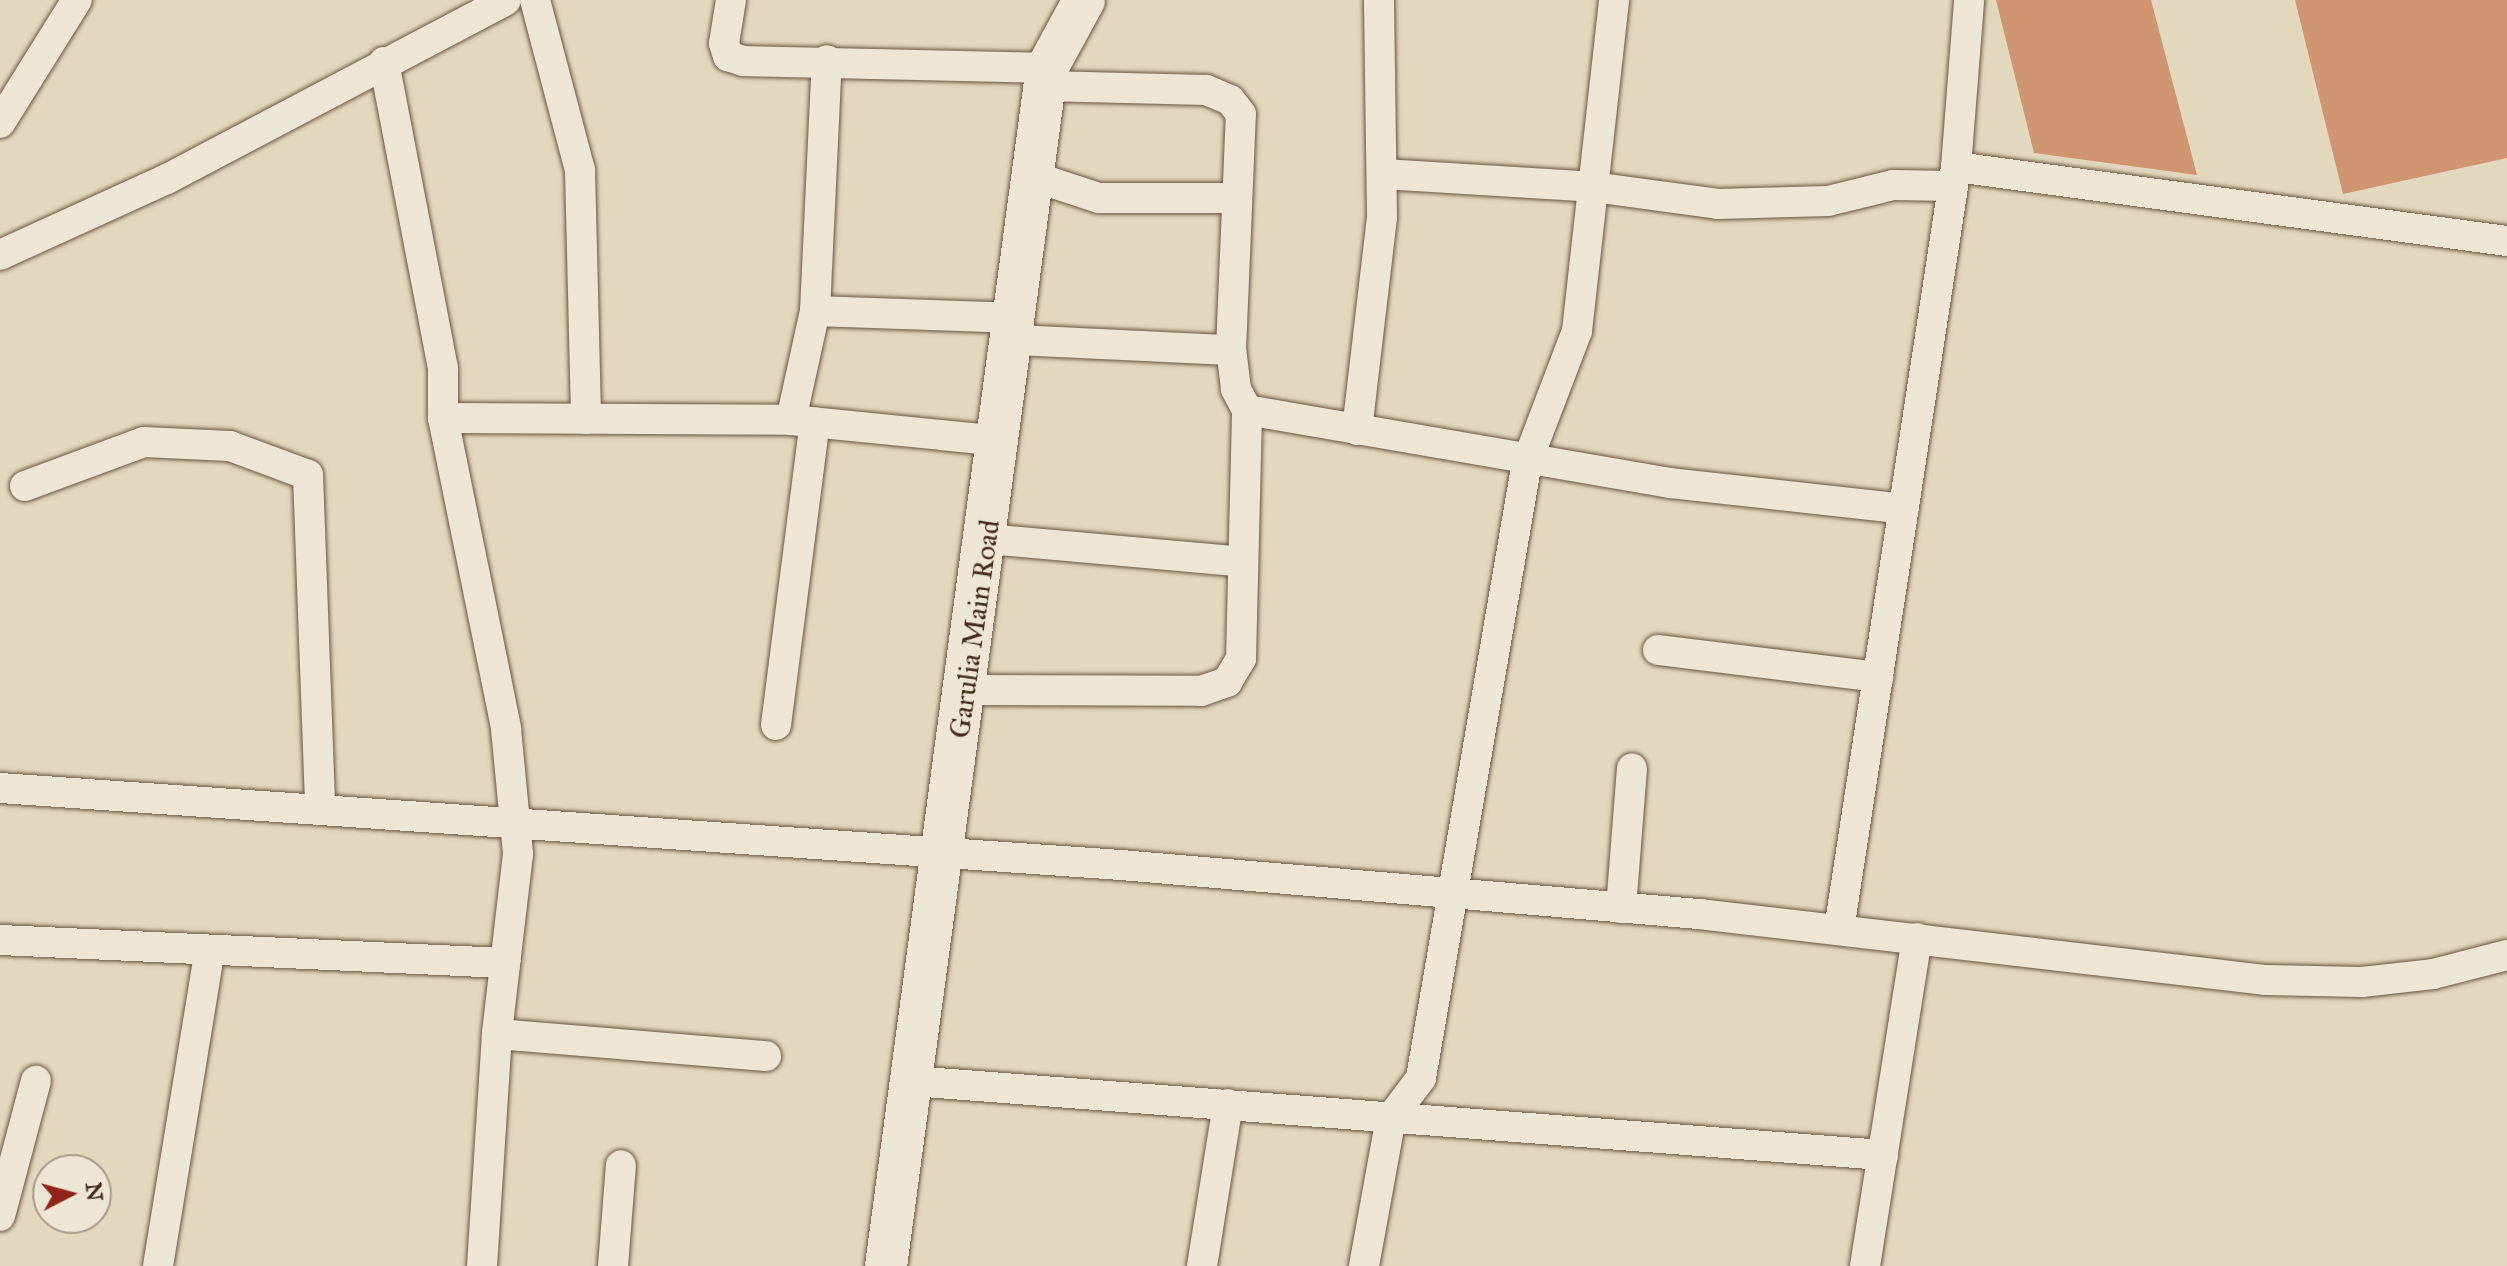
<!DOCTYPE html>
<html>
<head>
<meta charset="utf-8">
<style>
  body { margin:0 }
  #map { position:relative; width:2507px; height:1266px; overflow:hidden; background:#e3d8bd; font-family:"IM FELL Great Primer",serif }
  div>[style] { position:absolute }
  .building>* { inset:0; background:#cf9470 }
  .roads { filter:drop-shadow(0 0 2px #6a5541) drop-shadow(0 0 2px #6a5541) }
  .street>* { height:30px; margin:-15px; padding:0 15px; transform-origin:15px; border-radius:15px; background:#ede6d4 }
  .secondary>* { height:42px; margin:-21px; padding:0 21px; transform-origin:21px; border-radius:21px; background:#ede6d4 }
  span { translate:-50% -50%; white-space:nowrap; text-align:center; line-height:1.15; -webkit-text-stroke:6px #ede6d4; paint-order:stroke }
  .street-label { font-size:28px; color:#422918 }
  .north { position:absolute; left:32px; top:1154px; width:80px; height:80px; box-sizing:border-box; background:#ede6d4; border:2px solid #a99a89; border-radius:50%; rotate:84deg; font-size:22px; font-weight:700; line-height:32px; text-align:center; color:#422918 }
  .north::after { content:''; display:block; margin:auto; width:28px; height:36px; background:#8f2418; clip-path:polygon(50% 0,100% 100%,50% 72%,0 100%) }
</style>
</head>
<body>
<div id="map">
  <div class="building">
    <div style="clip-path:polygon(1996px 0,2151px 0,2197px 175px,2034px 153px)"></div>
    <div style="clip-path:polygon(2295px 0,2507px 0,2507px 158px,2343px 194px)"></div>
  </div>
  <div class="roads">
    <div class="street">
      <div style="left:535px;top:0;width:176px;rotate:75.2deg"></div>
      <div style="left:580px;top:170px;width:249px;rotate:88.6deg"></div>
      <div style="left:731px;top:0;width:44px;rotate:99.2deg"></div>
      <div style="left:724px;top:43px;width:14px;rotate:73deg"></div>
      <div style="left:728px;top:56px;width:16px;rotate:18deg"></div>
      <div style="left:743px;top:61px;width:304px;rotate:1.3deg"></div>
      <div style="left:384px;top:62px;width:313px;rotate:79.1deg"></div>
      <div style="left:443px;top:369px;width:49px;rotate:90deg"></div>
      <div style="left:443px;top:418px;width:317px;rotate:78.5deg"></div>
      <div style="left:506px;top:729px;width:126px;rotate:84.5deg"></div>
      <div style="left:518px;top:854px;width:181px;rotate:96.7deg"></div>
      <div style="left:497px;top:1034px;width:232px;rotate:93.7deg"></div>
      <div style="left:0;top:123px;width:145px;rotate:-58deg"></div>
      <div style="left:1956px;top:167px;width:556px;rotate:7.65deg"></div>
      <div style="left:1383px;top:174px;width:210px;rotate:3.5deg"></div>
      <div style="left:1593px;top:187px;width:126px;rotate:7.7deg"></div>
      <div style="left:1718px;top:204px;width:110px;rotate:-1.6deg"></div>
      <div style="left:1828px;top:201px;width:67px;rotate:-13.8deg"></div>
      <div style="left:1893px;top:185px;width:60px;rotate:1deg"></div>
      <div style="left:1035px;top:177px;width:67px;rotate:18.2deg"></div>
      <div style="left:1099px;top:198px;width:135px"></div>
      <div style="left:0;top:255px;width:183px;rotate:-24.5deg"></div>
      <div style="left:167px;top:179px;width:383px;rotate:-27.8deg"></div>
      <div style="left:815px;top:311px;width:203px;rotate:2deg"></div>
      <div style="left:1015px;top:340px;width:216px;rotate:2.7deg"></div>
      <div style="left:1247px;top:410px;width:429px;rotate:9.8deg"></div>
      <div style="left:1670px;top:483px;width:235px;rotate:6.3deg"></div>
      <div style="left:443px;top:418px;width:348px;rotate:0.3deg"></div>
      <div style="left:791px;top:420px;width:211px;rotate:5.7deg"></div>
      <div style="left:791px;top:420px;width:112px;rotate:-77.6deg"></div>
      <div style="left:815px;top:311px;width:251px;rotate:-87.3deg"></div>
      <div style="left:1357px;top:430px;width:214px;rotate:-83.3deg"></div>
      <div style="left:1382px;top:217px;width:217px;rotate:-90.8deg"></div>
      <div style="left:25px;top:486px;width:127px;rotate:-20.3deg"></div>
      <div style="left:144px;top:442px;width:86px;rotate:2.7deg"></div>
      <div style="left:230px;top:446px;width:83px;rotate:20.4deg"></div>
      <div style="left:308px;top:475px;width:334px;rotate:87.9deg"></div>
      <div style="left:987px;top:539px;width:257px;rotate:5.1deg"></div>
      <div style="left:1658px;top:650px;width:222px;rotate:7deg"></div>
      <div style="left:966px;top:690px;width:235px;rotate:0.2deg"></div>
      <div style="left:1201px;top:691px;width:28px;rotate:-19deg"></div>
      <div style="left:1227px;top:682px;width:27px;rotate:-59deg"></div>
      <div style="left:1241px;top:659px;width:249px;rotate:-88.6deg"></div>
      <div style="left:1247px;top:410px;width:24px;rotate:-118deg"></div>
      <div style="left:1236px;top:389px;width:39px;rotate:-97deg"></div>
      <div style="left:1231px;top:350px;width:236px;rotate:-87.6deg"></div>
      <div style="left:1241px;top:114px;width:18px;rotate:-128deg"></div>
      <div style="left:1230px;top:100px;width:26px;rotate:-157deg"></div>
      <div style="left:1206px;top:90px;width:161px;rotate:-178.6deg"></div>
      <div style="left:776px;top:725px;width:305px;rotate:-82.7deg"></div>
      <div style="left:0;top:788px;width:1124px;rotate:3.93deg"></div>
      <div style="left:1121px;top:865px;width:580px;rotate:4.85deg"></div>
      <div style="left:1699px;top:914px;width:571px;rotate:6.64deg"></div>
      <div style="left:2266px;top:980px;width:96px;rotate:1.2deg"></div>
      <div style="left:2362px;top:982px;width:71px;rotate:-6.4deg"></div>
      <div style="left:2433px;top:974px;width:76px;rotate:-14.4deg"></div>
      <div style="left:1621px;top:908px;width:140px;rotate:-85.5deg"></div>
      <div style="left:1839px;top:930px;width:772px;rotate:-81.28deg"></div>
      <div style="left:1956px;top:167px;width:168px;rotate:-85.5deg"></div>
      <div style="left:0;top:940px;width:506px;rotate:2.61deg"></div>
      <div style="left:497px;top:1034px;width:270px;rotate:4.7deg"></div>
      <div style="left:912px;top:1081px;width:974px;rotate:4.36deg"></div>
      <div style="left:0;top:1216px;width:140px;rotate:-75.1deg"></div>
      <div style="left:158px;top:1266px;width:320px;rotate:-80.7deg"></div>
      <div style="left:613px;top:1266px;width:101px;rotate:-85.5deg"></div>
      <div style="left:1202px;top:1266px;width:164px;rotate:-80.9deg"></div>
      <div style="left:1364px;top:1266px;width:150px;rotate:-79.7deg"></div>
      <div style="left:1391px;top:1118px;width:50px;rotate:-53.1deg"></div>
      <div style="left:1421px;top:1078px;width:625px;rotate:-80.24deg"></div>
      <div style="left:1527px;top:462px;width:140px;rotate:-69.1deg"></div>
      <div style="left:1577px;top:331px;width:333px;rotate:-83.6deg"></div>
      <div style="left:1865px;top:1266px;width:332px;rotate:-81deg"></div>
    </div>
    <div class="secondary">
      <div style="left:886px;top:1266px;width:1209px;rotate:-82.35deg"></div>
      <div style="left:1047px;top:68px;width:77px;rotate:-61.4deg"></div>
    </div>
  </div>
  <div class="street-label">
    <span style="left:975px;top:629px;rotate:-82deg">Garulia Main Road</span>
  </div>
  <div class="north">N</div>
</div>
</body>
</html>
